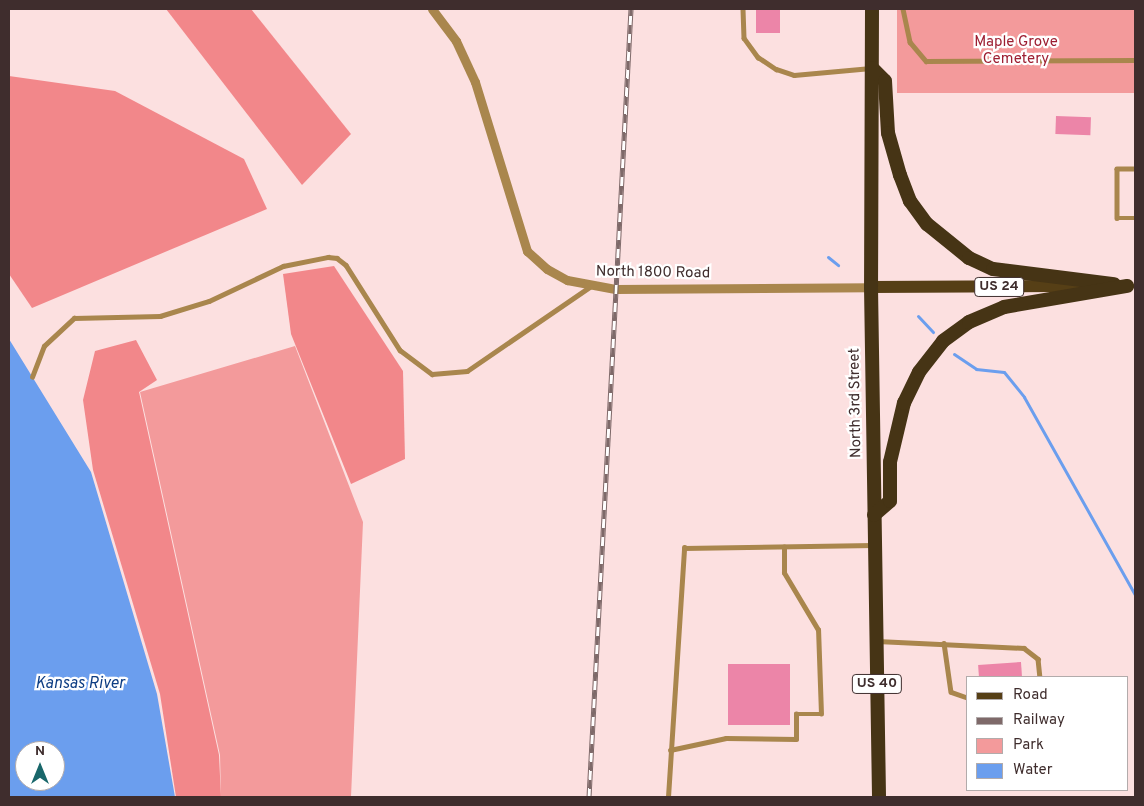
<!DOCTYPE html>
<html>
<head>
<meta charset="utf-8">
<style>
  body { margin:0 }
  #map { position:relative; width:1144px; height:806px; overflow:hidden; background:#fce0e0; font-family:Overpass,sans-serif }
  div>[style] { position:absolute }
  .green>* { inset:0; background:#f39a9b; transform-origin:0 0 }
  .forest>* { inset:0; background:#f2878a }
  .water>* { inset:0; background:#6b9eee }
  .stream>* { height:3px; margin:-1.5px; padding:0 1.5px; transform-origin:1.5px; border-radius:1.5px; background:#6b9eee }
  .building>* { inset:0; background:#ec85a8; transform-origin:0 0 }
  .service>* { height:4.5px; margin:-2.25px; padding:0 2.25px; transform-origin:2.25px; border-radius:2.25px; background:#a9864d }
  .minor>* { height:9px; margin:-4.5px; padding:0 4.5px; transform-origin:4.5px; border-radius:4.5px; background:#a9864d }
  .primary>* { height:12px; margin:-6px; padding:0 6px; transform-origin:6px; border-radius:6px; background:#563f16 }
  .trunk>* { height:14px; margin:-7px; padding:0 7px; transform-origin:7px; border-radius:7px; background:#463415 }
  .rail>* { height:5px; margin-top:-2.5px; transform-origin:0; background:repeating-linear-gradient(90deg,#fff 0 9px,#7e6969 0 18px); box-sizing:border-box; border-block:1px solid #7e6969 }
  span { translate:-50% -50%; white-space:nowrap; text-align:center; line-height:1.15; -webkit-text-stroke:4.5px #fff; paint-order:stroke }
  .shield-label span { padding:1px 4px; background:#fff; border:1px solid; border-radius:4px; -webkit-text-stroke-width:0 }
  .shield-label { font-size:14px; color:#3f2d2d; font-weight:700 }
  .park-label { font-size:15px; color:#9d1f32 }
  .street-label { font-size:15px; color:#3f2d2d }
  .water-label { font-size:16px; color:#0d3d83; font-style:italic }
  .frame { position:absolute; inset:0; border:10px solid #3f2d2d; pointer-events:none }
  .legend { position:absolute; left:966px; top:676px; width:162px; height:115px; box-sizing:border-box; background:#fff; border:1px solid #b2abab; margin:0; padding:6px 9px; list-style:none; font-size:15px; color:#3f2d2d }
  .legend li { display:flex; align-items:center; gap:10px; height:25px }
  .legend b { width:25px; border:1px solid #b2abab }
  .north { position:absolute; left:15px; top:741px; width:50px; height:50px; box-sizing:border-box; background:#fff; border:1px solid #b2abab; border-radius:50%; rotate:0deg; font-size:14px; font-weight:700; line-height:20px; text-align:center; color:#3f2d2d }
  .north::after { content:''; display:block; margin:auto; width:18px; height:22px; background:#19676a; clip-path:polygon(50% 0,100% 100%,50% 72%,0 100%) }
</style>
</head>
<body>
<div id="map">
  <div class="green">
    <div style="left:897px;top:9px;width:238px;height:84px"></div>
    <div style="clip-path:polygon(295px 346px,363px 522px,351px 797px,221px 797px,220px 755px,140px 392px)"></div>
  </div>
  <div class="forest">
    <div style="clip-path:polygon(166px 9px,251px 9px,351px 134px,302px 185px)"></div>
    <div style="clip-path:polygon(9px 76px,115px 91px,244px 159px,267px 209px,32px 308px,9px 274px)"></div>
    <div style="clip-path:polygon(334px 266px,403px 371px,405px 459px,351px 484px,291px 334px,283px 274px)"></div>
    <div style="clip-path:polygon(136px 340px,157px 380px,139px 392px,219px 755px,221px 797px,176px 797px,160px 694px,93px 470px,83px 400px,95px 351px)"></div>
  </div>
  <div class="water">
    <div style="clip-path:polygon(evenodd,9px 339px,91px 472px,157px 694px,175px 797px,9px 797px,9px 339px,25px 751px,55px 751px,55px 781px,25px 781px,25px 751px)"></div>
  </div>
  <div class="stream">
    <div style="left:828px;top:257px;width:13px;rotate:39deg"></div>
    <div style="left:918px;top:316px;width:22px;rotate:47deg"></div>
    <div style="left:954px;top:354px;width:27px;rotate:34deg"></div>
    <div style="left:976px;top:369px;width:28px;rotate:6deg"></div>
    <div style="left:1004px;top:372px;width:32px;rotate:51deg"></div>
    <div style="left:1024px;top:397px;width:227px;rotate:60.7deg"></div>
  </div>
  <div class="building">
    <div style="left:756px;top:9px;width:24px;height:24px"></div>
    <div style="left:1056px;top:116px;width:35px;height:18px;rotate:2deg"></div>
    <div style="left:1021px;top:662px;width:15px;height:43px;rotate:86deg"></div>
    <div style="left:728px;top:664px;width:62px;height:61px"></div>
  </div>
  <div class="service">
    <div style="left:743px;top:9px;width:29px;rotate:88deg"></div>
    <div style="left:744px;top:38px;width:24px;rotate:54deg"></div>
    <div style="left:758px;top:57px;width:22px;rotate:34deg"></div>
    <div style="left:776px;top:69px;width:19px;rotate:18deg"></div>
    <div style="left:794px;top:75px;width:77px;rotate:-5.2deg"></div>
    <div style="left:903px;top:9px;width:34px;rotate:78deg"></div>
    <div style="left:910px;top:42px;width:25px;rotate:50deg"></div>
    <div style="left:926px;top:61px;width:209px;rotate:-0.3deg"></div>
    <div style="left:1135px;top:169px;width:18px;rotate:180deg"></div>
    <div style="left:1117px;top:169px;width:49px;rotate:90deg"></div>
    <div style="left:1117px;top:218px;width:18px"></div>
    <div style="left:32px;top:377px;width:33px;rotate:-69deg"></div>
    <div style="left:44px;top:346px;width:41px;rotate:-43deg"></div>
    <div style="left:74px;top:318px;width:86px;rotate:-1.3deg"></div>
    <div style="left:160px;top:316px;width:51px;rotate:-17deg"></div>
    <div style="left:209px;top:301px;width:82px;rotate:-25.3deg"></div>
    <div style="left:283px;top:266px;width:46px;rotate:-11.3deg"></div>
    <div style="left:328px;top:257px;width:9px;rotate:6deg"></div>
    <div style="left:337px;top:258px;width:11px;rotate:38deg"></div>
    <div style="left:346px;top:265px;width:101px;rotate:57.6deg"></div>
    <div style="left:400px;top:350px;width:40px;rotate:37deg"></div>
    <div style="left:432px;top:374px;width:35px;rotate:-5deg"></div>
    <div style="left:467px;top:371px;width:150px;rotate:-34.4deg"></div>
    <div style="left:877px;top:641px;width:147px;rotate:2.7deg"></div>
    <div style="left:1024px;top:648px;width:18px;rotate:38deg"></div>
    <div style="left:1038px;top:659px;width:18px;rotate:84deg"></div>
    <div style="left:944px;top:643px;width:49px;rotate:81.9deg"></div>
    <div style="left:951px;top:692px;width:18px;rotate:19deg"></div>
    <div style="left:670px;top:750px;width:57px;rotate:-12.1deg"></div>
    <div style="left:726px;top:738px;width:70px;rotate:0.8deg"></div>
    <div style="left:796px;top:739px;width:25px;rotate:-90deg"></div>
    <div style="left:796px;top:714px;width:25px"></div>
    <div style="left:821px;top:714px;width:84px;rotate:-92deg"></div>
    <div style="left:818px;top:630px;width:66px;rotate:-120.8deg"></div>
    <div style="left:784px;top:573px;width:26px;rotate:-90deg"></div>
    <div style="left:668px;top:797px;width:250px;rotate:-86.3deg"></div>
    <div style="left:684px;top:548px;width:189px;rotate:-0.9deg"></div>
  </div>
  <div class="minor">
    <div style="left:432px;top:9px;width:40px;rotate:53deg"></div>
    <div style="left:456px;top:41px;width:45px;rotate:65.1deg"></div>
    <div style="left:475px;top:82px;width:177px;rotate:72.9deg"></div>
    <div style="left:527px;top:251px;width:27px;rotate:42deg"></div>
    <div style="left:547px;top:269px;width:23px;rotate:29deg"></div>
    <div style="left:567px;top:280px;width:49px;rotate:10.6deg"></div>
    <div style="left:615px;top:289px;width:256px;rotate:-0.4deg"></div>
  </div>
  <div class="primary">
    <div style="left:871px;top:287px;width:224px;rotate:-0.3deg"></div>
  </div>
  <div class="trunk">
    <div style="left:872px;top:9px;width:278px;rotate:90.2deg"></div>
    <div style="left:871px;top:287px;width:510px;rotate:89.1deg"></div>
    <div style="left:872px;top:68px;width:18px;rotate:45deg"></div>
    <div style="left:885px;top:81px;width:52px;rotate:86.7deg"></div>
    <div style="left:888px;top:133px;width:44px;rotate:74.1deg"></div>
    <div style="left:900px;top:175px;width:28px;rotate:69deg"></div>
    <div style="left:910px;top:201px;width:29px;rotate:54deg"></div>
    <div style="left:927px;top:224px;width:54px;rotate:39deg"></div>
    <div style="left:969px;top:258px;width:26px;rotate:25deg"></div>
    <div style="left:993px;top:269px;width:122px;rotate:7.1deg"></div>
    <div style="left:874px;top:515px;width:21px;rotate:-41deg"></div>
    <div style="left:890px;top:501px;width:39px;rotate:-90deg"></div>
    <div style="left:890px;top:462px;width:61px;rotate:-76.7deg"></div>
    <div style="left:904px;top:403px;width:34px;rotate:-64deg"></div>
    <div style="left:919px;top:372px;width:39px;rotate:-52deg"></div>
    <div style="left:943px;top:341px;width:32px;rotate:-36deg"></div>
    <div style="left:969px;top:322px;width:38px;rotate:-23deg"></div>
    <div style="left:1004px;top:307px;width:125px;rotate:-9.7deg"></div>
  </div>
  <div class="rail">
    <div style="left:589px;top:797px;width:789px;rotate:-86.95deg"></div>
  </div>
  <div class="shield-label">
    <span style="left:999px;top:287px">US 24</span>
    <span style="left:877px;top:684px">US 40</span>
  </div>
  <div class="park-label">
    <span style="left:1016px;top:51px">Maple Grove<br>Cemetery</span>
  </div>
  <div class="street-label">
    <span style="left:653px;top:273px;rotate:1deg">North 1800 Road</span>
    <span style="left:856px;top:403px;rotate:-91deg">North 3rd Street</span>
  </div>
  <div class="water-label">
    <span style="left:80px;top:684px">Kansas River</span>
  </div>
  <div class="frame"></div>
  <ul class="legend">
  <li><b style="height:6px;background:#563f16"></b>Road</li>
  <li><b style="height:6px;background:#7e6969"></b>Railway</li>
  <li><b style="height:14px;background:#f39a9b"></b>Park</li>
  <li><b style="height:14px;background:#6b9eee"></b>Water</li>
  </ul>
  <div class="north">N</div>
</div>
</body>
</html>
